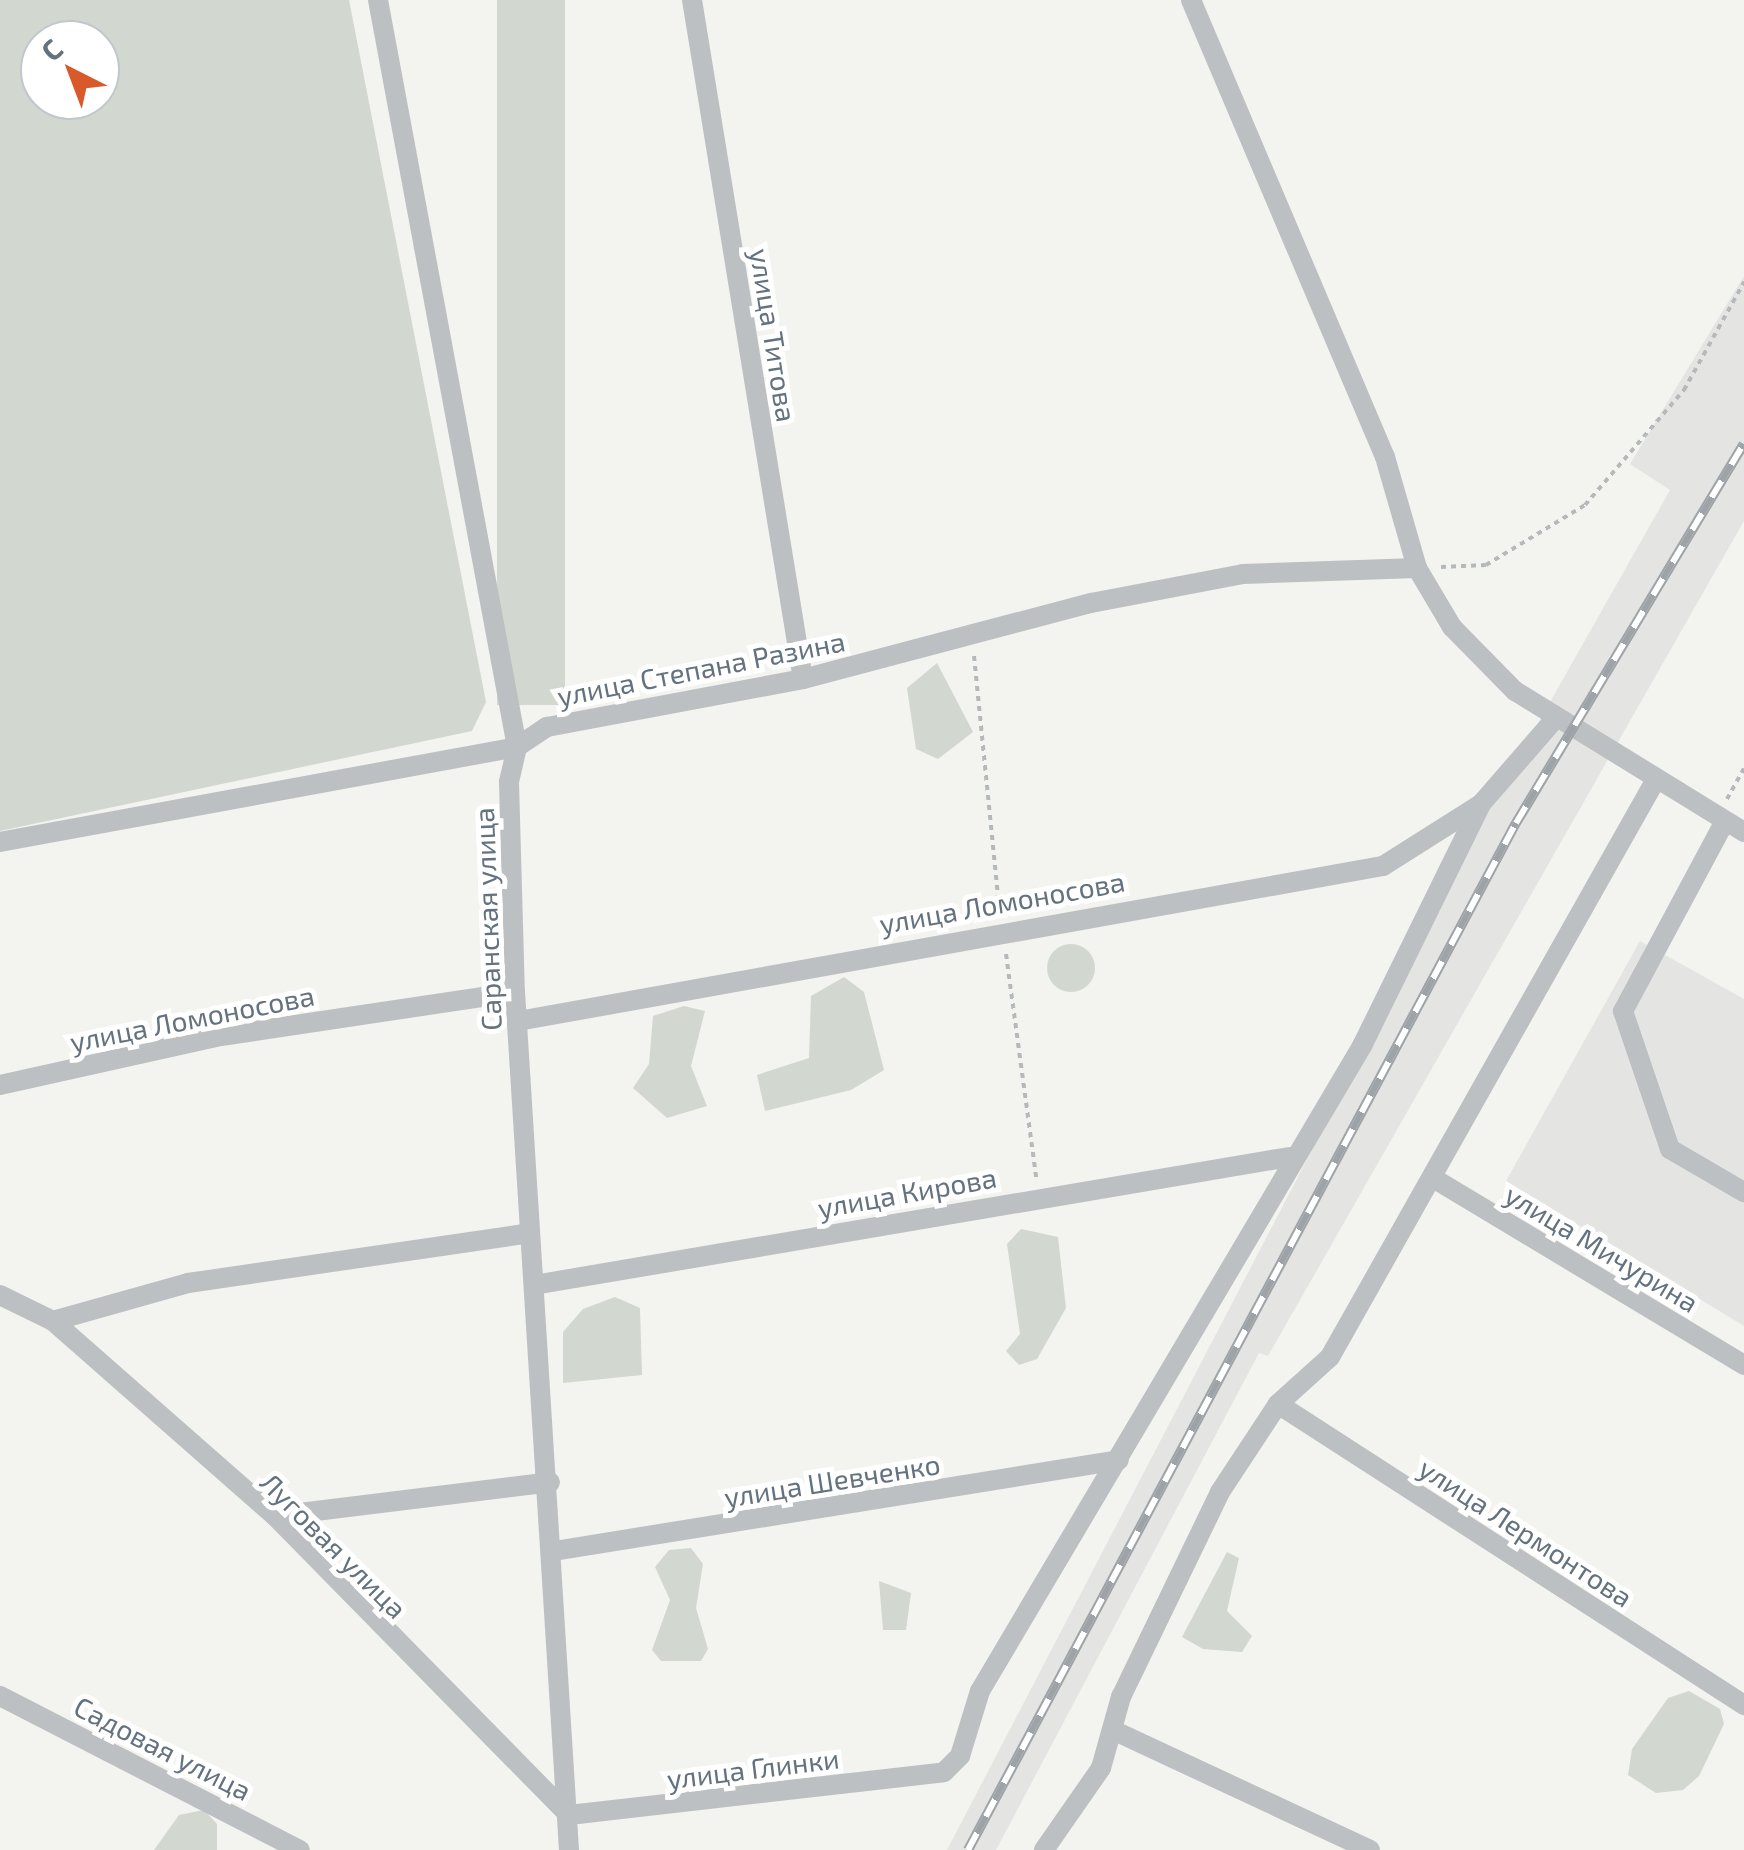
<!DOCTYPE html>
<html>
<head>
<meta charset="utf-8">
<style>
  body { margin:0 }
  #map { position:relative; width:1744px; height:1850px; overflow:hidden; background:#f3f3ef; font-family:"Exo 2",sans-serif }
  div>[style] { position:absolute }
  .built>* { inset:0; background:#e4e5e3 }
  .green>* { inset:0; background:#d2d8cf; transform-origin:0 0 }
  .round { border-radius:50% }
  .path>* { height:4px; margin-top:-2px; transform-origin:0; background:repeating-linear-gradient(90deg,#b6b9bb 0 5px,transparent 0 10px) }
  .minor>* { height:20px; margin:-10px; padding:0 10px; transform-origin:10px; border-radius:10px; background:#bcc0c3 }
  .rail>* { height:10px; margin-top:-5px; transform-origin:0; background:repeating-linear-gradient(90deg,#fff 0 19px,#9ea3a8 0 38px); box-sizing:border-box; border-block:2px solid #9ea3a8 }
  span { translate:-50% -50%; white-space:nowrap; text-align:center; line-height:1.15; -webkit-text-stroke:10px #fff; paint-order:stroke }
  .street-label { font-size:28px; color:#64727f }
  .north { position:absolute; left:20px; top:20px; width:100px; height:100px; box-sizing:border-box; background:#fff; border:2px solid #c1c7cc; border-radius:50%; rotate:318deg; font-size:28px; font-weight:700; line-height:40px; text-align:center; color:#64727f }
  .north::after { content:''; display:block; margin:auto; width:35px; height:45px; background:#d8592b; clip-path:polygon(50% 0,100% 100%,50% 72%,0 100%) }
</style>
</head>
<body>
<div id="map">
  <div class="built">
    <div style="clip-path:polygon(1744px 276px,1744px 521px,1268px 1356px,1259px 1353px,996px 1850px,947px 1850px,1494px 801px,1670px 490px,1630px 464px)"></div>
    <div style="clip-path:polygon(1640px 941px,1744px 999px,1744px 1326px,1506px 1181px)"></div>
  </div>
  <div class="green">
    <div style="clip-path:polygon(evenodd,0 0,349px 0,486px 702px,472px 731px,0 831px,0 0,40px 40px,100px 40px,100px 100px,40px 100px,40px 40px)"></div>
    <div style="left:497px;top:0;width:68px;height:705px"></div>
    <div style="clip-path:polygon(937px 663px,973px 732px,938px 759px,916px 749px,907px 688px)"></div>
    <div class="round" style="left:1047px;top:944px;width:48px;height:48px"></div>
    <div style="clip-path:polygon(844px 977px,864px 992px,884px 1070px,851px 1090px,765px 1111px,757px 1075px,809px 1058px,811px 996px)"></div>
    <div style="clip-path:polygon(684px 1006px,705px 1011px,691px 1066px,707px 1106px,667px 1118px,633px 1088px,649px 1064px,653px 1016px)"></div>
    <div style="clip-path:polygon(1021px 1229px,1058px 1237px,1066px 1308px,1037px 1359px,1019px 1365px,1006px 1351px,1020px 1334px,1007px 1244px)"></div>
    <div style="clip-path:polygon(615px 1297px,640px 1308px,642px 1375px,563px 1383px,563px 1332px,583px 1309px)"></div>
    <div style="clip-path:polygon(691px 1548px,703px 1564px,696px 1608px,708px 1649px,701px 1661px,661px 1661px,652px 1650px,670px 1600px,655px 1567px,669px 1550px)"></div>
    <div style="clip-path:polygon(1227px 1552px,1239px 1558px,1227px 1611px,1252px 1636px,1242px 1652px,1203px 1649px,1182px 1637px)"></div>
    <div style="clip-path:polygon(879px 1581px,911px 1593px,906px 1630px,883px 1630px)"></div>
    <div style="clip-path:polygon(1689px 1691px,1720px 1709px,1724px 1724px,1699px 1776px,1683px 1790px,1656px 1793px,1628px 1775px,1632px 1749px,1668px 1698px)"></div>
    <div style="clip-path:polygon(204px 1810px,217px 1824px,217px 1850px,154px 1850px,179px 1815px)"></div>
  </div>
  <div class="path">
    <div style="left:1441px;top:567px;width:45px;rotate:-2.5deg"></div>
    <div style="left:1486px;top:565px;width:116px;rotate:-31.2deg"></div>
    <div style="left:1585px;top:505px;width:152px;rotate:-49.3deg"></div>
    <div style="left:1684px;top:390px;width:124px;rotate:-60.9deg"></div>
    <div style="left:974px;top:656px;width:260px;rotate:84.3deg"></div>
    <div style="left:1727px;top:799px;width:35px;rotate:-61deg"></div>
    <div style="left:1006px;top:954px;width:230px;rotate:82.3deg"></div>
  </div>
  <div class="minor">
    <div style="left:378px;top:0;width:760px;rotate:79.46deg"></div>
    <div style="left:517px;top:747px;width:36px;rotate:103deg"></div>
    <div style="left:509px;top:782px;width:210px;rotate:88.4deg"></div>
    <div style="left:515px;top:992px;width:860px;rotate:86.4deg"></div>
    <div style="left:692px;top:0;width:688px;rotate:80.72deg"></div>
    <div style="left:1191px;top:0;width:496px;rotate:67deg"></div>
    <div style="left:1385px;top:457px;width:116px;rotate:73.9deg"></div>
    <div style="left:1417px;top:568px;width:69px;rotate:59.3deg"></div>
    <div style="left:1452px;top:627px;width:90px;rotate:45.5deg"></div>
    <div style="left:1515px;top:691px;width:269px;rotate:31.6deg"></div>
    <div style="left:1725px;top:821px;width:216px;rotate:118.2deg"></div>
    <div style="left:1623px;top:1011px;width:146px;rotate:71.2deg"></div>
    <div style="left:1670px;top:1149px;width:86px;rotate:30.2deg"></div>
    <div style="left:0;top:842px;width:526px;rotate:-10.41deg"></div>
    <div style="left:517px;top:747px;width:36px;rotate:-34deg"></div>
    <div style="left:547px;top:727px;width:260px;rotate:-10.6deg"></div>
    <div style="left:803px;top:679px;width:298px;rotate:-14.8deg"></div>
    <div style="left:1091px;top:603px;width:155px;rotate:-10.8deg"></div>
    <div style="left:1243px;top:574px;width:174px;rotate:-2deg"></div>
    <div style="left:518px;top:1021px;width:879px;rotate:-10.16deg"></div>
    <div style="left:1383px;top:866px;width:116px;rotate:-32.3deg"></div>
    <div style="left:0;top:1085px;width:226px;rotate:-12.5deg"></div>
    <div style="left:221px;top:1036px;width:297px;rotate:-8.5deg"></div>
    <div style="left:1433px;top:1178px;width:363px;rotate:31deg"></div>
    <div style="left:534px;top:1285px;width:766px;rotate:-9.62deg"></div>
    <div style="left:0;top:1295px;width:59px;rotate:26.1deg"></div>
    <div style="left:53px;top:1321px;width:140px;rotate:-15.7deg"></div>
    <div style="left:188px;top:1283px;width:345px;rotate:-8.3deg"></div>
    <div style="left:53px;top:1321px;width:295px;rotate:41.3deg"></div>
    <div style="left:275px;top:1516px;width:419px;rotate:45.5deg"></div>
    <div style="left:569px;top:1815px;width:377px;rotate:-6.5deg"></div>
    <div style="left:944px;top:1772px;width:23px;rotate:-45deg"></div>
    <div style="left:960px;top:1756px;width:68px;rotate:-72.9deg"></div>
    <div style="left:980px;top:1691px;width:750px;rotate:-59.36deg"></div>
    <div style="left:1362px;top:1046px;width:270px;rotate:-63.8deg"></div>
    <div style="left:1481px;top:804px;width:113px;rotate:-49deg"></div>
    <div style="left:1278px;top:1404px;width:555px;rotate:32.86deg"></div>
    <div style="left:275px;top:1516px;width:277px;rotate:-7deg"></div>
    <div style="left:554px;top:1551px;width:572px;rotate:-9.15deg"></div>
    <div style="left:0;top:1696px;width:337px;rotate:27.2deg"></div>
    <div style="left:1117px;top:1732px;width:279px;rotate:25deg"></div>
    <div style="left:1044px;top:1850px;width:100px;rotate:-55.2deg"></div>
    <div style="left:1101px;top:1768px;width:74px;rotate:-74.3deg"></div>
    <div style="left:1121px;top:1697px;width:228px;rotate:-64.2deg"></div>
    <div style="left:1220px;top:1492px;width:105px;rotate:-56.6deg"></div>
    <div style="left:1278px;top:1404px;width:70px;rotate:-42.1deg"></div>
    <div style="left:1330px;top:1357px;width:661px;rotate:-60.57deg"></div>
  </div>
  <div class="rail">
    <div style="left:968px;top:1850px;width:1164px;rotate:-61.92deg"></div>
    <div style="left:1516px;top:823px;width:442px;rotate:-59deg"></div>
  </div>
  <div class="street-label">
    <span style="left:774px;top:335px;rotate:81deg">улица Титова</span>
    <span style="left:701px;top:668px;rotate:-11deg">улица Степана Разина</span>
    <span style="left:1002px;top:902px;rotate:-10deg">улица Ломоносова</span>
    <span style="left:487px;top:919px;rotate:-92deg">Саранская улица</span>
    <span style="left:192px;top:1018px;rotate:-11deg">улица Ломоносова</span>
    <span style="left:907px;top:1192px;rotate:-10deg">улица Кирова</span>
    <span style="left:1602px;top:1248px;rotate:31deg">улица Мичурина</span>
    <span style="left:832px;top:1480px;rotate:-9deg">улица Шевченко</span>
    <span style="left:1526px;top:1532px;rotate:33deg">улица Лермонтова</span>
    <span style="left:334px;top:1545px;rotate:45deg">Луговая улица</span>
    <span style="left:163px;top:1748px;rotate:27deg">Садовая улица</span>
    <span style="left:753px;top:1768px;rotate:-7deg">улица Глинки</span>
  </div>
  <div class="north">С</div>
</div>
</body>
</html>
